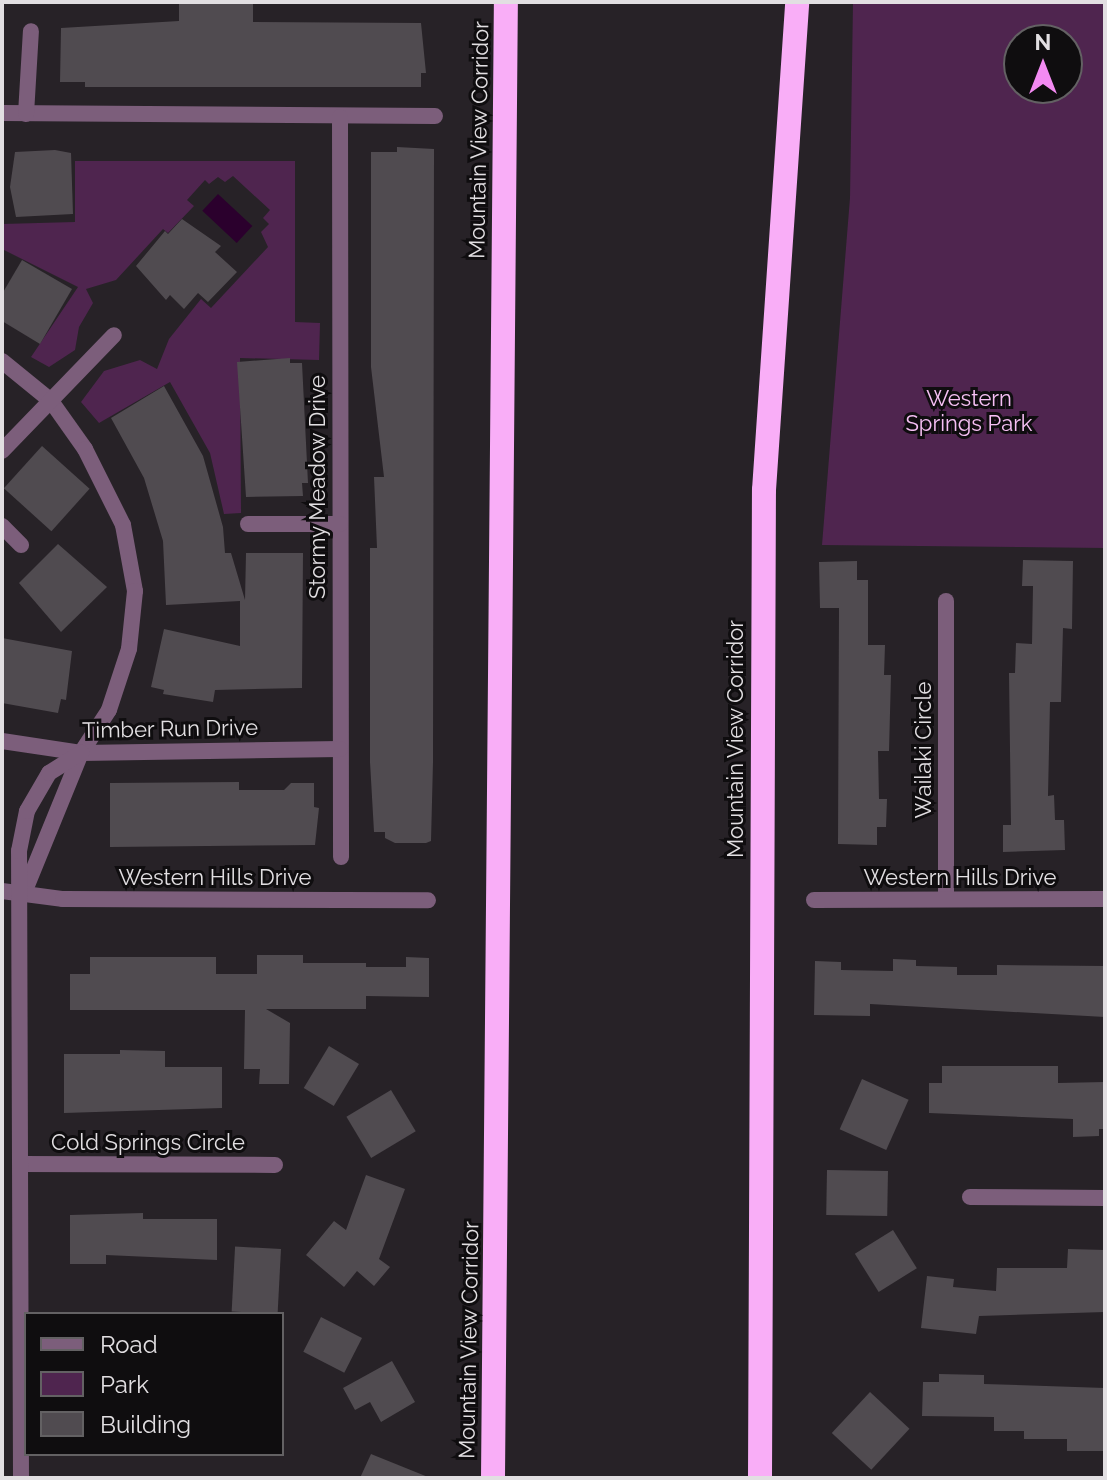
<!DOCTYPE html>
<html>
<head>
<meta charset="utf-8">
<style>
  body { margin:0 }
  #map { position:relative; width:1107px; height:1480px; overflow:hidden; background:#272227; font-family:Raleway,sans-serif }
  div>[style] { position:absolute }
  .green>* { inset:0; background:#4f254f }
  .water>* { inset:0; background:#2b002d; transform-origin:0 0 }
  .building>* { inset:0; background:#504b50; transform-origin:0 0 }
  .street>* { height:16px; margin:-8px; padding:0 8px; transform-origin:8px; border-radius:8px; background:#7c5e7b }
  .highway>* { height:24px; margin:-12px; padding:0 12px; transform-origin:12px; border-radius:12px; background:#f9aef7 }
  span { translate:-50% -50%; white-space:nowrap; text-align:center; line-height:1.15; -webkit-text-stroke:6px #0f0d0f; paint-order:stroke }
  .street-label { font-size:22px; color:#e2dfe2 }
  .park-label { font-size:22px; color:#f7c0f5 }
  .frame { position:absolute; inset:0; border:4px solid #e2dfe2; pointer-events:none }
  .legend { position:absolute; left:24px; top:1312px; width:260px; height:144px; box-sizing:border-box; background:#0f0d0f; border:2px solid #636163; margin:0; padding:10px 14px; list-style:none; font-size:24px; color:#e2dfe2 }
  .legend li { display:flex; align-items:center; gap:16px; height:40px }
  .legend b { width:40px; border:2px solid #636163 }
  .north { position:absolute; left:1003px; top:24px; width:80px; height:80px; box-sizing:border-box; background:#0f0d0f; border:2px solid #636163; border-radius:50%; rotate:0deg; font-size:22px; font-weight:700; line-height:32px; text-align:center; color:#e2dfe2 }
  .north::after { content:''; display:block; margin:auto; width:28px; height:36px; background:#f38af2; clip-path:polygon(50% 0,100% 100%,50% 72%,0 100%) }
</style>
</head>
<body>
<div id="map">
  <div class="green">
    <div style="clip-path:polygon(evenodd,853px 2px,1105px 2px,1105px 548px,822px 545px,850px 198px,853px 2px,1019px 40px,1067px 40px,1067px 88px,1019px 88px,1019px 40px)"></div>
    <div style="clip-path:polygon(75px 161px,295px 161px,295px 322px,320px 323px,319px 360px,240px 358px,241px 513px,224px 514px,210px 453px,170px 382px,99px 423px,81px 402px,104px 371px,140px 360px,157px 369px,169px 339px,201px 299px,211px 308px,268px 247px,261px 232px,269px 224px,263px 218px,270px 210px,233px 176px,225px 182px,218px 177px,209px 184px,205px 180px,187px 200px,194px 206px,168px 233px,163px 229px,116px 280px,86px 289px,93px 303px,79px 327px,75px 350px,49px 367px,31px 357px,78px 287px,2px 249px,2px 224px,75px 222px)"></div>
  </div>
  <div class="water">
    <div style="left:218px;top:194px;width:47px;height:23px;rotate:43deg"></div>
  </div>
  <div class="building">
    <div style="clip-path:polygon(179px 2px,253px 2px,253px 22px,421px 23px,426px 73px,421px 73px,421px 87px,85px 87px,85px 82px,60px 82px,61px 28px,179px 21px)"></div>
    <div style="clip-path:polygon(397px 147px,434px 149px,433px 762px,431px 841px,426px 843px,395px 843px,385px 838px,385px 832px,374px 832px,370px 762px,370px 548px,377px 548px,374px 477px,384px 477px,371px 367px,371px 152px,397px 152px)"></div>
    <div style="clip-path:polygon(55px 150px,71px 153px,73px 214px,16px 217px,10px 187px,15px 152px)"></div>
    <div style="clip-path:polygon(182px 219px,221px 246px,215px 252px,237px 272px,208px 302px,198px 293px,184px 309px,170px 295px,166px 300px,136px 266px,165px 231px,168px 234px)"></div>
    <div style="clip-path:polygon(22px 260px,72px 289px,40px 344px,2px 321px,2px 294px)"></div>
    <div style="clip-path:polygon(290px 358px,290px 363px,302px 363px,308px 483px,302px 483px,303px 496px,246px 497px,237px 362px)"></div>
    <div style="clip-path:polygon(164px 386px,203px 456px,223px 527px,225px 553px,231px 553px,245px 600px,246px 553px,303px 553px,302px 688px,215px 690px,213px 702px,163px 694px,164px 690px,151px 687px,164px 629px,240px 646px,240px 601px,166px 605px,163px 541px,144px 478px,111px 418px)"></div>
    <div style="left:42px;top:446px;width:64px;height:57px;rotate:42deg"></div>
    <div style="clip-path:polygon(58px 544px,107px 587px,61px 632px,19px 583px)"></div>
    <div style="clip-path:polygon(1023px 560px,1073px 561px,1072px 629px,1063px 628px,1061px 702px,1050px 702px,1048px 796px,1054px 795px,1055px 820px,1064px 820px,1065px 850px,1003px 852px,1003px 825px,1011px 825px,1009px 673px,1015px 673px,1016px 643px,1032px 644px,1033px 586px,1022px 586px)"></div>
    <div style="clip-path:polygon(857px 561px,857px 580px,868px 580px,868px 645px,885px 645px,884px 675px,891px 675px,889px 751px,878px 751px,879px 799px,887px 799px,886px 827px,877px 827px,877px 845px,838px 844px,839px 608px,820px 608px,819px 562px)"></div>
    <div style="clip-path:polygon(2px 638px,72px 651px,66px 700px,61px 699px,58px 713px,2px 703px)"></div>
    <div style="clip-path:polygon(239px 782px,239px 790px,284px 790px,291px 783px,314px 783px,314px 807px,319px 808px,315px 845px,110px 847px,110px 783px)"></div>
    <div style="clip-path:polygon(257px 955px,303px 955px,303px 963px,366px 963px,366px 967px,406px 967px,406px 957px,429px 958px,429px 997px,366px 996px,366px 1009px,266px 1009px,290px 1023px,289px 1084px,259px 1084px,260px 1069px,244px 1069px,245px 1010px,70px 1010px,70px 974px,90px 974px,90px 957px,216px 957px,216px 974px,257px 974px)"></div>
    <div style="clip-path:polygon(893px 959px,916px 960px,916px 966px,957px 967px,957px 975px,997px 975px,997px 965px,1105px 966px,1105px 1017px,870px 1004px,870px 1016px,814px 1015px,815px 961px,841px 962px,841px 970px,893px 971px)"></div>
    <div style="left:329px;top:1046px;width:35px;height:49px;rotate:31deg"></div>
    <div style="clip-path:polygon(120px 1050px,165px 1051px,165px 1067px,222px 1067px,222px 1108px,64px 1113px,64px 1054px,120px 1054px)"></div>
    <div style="clip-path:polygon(942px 1066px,1058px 1066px,1058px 1083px,1105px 1082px,1105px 1129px,1099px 1129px,1099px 1136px,1073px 1137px,1073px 1119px,929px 1113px,929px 1083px,942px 1083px)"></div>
    <div style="left:862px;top:1079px;width:51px;height:55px;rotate:24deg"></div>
    <div style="left:391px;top:1090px;width:48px;height:52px;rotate:59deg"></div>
    <div style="left:827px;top:1170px;width:61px;height:45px;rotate:1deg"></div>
    <div style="clip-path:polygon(366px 1175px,405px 1189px,379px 1259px,390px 1267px,374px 1286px,357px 1271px,344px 1287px,306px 1255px,334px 1221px,346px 1230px)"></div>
    <div style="clip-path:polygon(143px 1213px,143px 1219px,217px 1219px,217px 1260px,106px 1255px,106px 1264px,70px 1264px,70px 1215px)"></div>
    <div style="left:893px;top:1230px;width:45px;height:45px;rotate:58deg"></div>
    <div style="left:281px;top:1249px;width:65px;height:46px;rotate:93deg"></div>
    <div style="clip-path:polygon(1068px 1249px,1105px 1250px,1105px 1312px,979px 1316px,976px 1334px,921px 1328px,927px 1276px,954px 1279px,953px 1287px,996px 1291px,997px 1268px,1067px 1268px)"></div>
    <div style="left:321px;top:1317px;width:46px;height:39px;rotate:27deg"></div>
    <div style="clip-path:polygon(392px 1361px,415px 1402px,381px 1422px,370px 1402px,355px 1410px,343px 1388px)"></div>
    <div style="clip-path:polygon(939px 1374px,984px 1375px,984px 1384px,1105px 1388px,1105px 1451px,1067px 1451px,1067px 1439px,1024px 1439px,1024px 1431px,994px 1431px,994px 1417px,922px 1416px,923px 1382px,939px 1382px)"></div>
    <div style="left:870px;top:1392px;width:54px;height:56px;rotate:43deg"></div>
    <div style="clip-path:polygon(371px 1454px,428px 1477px,428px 1478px,360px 1478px)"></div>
  </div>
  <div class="street">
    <div style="left:2px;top:113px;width:433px;rotate:0.4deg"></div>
    <div style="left:26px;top:114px;width:83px;rotate:-86.6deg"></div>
    <div style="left:340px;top:117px;width:740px;rotate:89.92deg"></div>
    <div style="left:2px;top:361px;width:63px;rotate:39.2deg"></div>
    <div style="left:51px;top:401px;width:59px;rotate:54.7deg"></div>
    <div style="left:85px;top:449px;width:85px;rotate:63.4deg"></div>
    <div style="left:123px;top:525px;width:67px;rotate:79.7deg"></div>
    <div style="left:135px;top:591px;width:58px;rotate:95.9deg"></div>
    <div style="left:129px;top:649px;width:64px;rotate:108.2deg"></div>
    <div style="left:109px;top:710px;width:51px;rotate:123.1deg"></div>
    <div style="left:81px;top:753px;width:153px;rotate:112.2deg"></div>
    <div style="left:2px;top:451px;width:161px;rotate:-46deg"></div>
    <div style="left:248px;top:524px;width:92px"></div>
    <div style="left:2px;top:526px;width:27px;rotate:45deg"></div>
    <div style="left:2px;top:741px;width:80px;rotate:8.6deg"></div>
    <div style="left:81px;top:753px;width:259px;rotate:-0.9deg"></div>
    <div style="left:2px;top:891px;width:62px;rotate:7.5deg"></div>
    <div style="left:63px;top:899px;width:365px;rotate:0.2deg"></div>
    <div style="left:946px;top:899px;width:298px;rotate:-90deg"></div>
    <div style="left:814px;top:900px;width:291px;rotate:-0.2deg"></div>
    <div style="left:21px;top:1164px;width:254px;rotate:0.2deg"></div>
    <div style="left:970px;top:1197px;width:135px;rotate:0.4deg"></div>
    <div style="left:21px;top:1478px;width:627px;rotate:-90.18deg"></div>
    <div style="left:19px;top:851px;width:41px;rotate:-78.7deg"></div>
    <div style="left:27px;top:811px;width:44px;rotate:-59.9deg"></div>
    <div style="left:49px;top:773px;width:38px;rotate:-32deg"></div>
  </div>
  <div class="highway">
    <div style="left:493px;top:1478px;width:1476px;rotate:-89.5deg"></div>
    <div style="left:760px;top:1478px;width:988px;rotate:-89.77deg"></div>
    <div style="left:764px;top:490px;width:489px;rotate:-86.1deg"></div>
  </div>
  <div class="street-label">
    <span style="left:479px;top:140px;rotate:-89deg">Mountain View Corridor</span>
    <span style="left:318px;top:487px;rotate:-90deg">Stormy Meadow Drive</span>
    <span style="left:170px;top:729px;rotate:-1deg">Timber Run Drive</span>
    <span style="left:736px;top:739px;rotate:-90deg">Mountain View Corridor</span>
    <span style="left:924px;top:750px;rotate:-90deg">Wailaki Circle</span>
    <span style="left:215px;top:878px">Western Hills Drive</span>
    <span style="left:960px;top:878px">Western Hills Drive</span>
    <span style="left:148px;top:1143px">Cold Springs Circle</span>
    <span style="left:469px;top:1340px;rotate:-89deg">Mountain View Corridor</span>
  </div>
  <div class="park-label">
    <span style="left:969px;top:411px">Western<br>Springs Park</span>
  </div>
  <div class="frame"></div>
  <ul class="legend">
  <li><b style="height:10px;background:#7c5e7b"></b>Road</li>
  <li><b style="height:22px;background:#4f254f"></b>Park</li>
  <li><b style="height:22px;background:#504b50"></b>Building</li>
  </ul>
  <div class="north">N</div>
</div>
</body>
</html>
